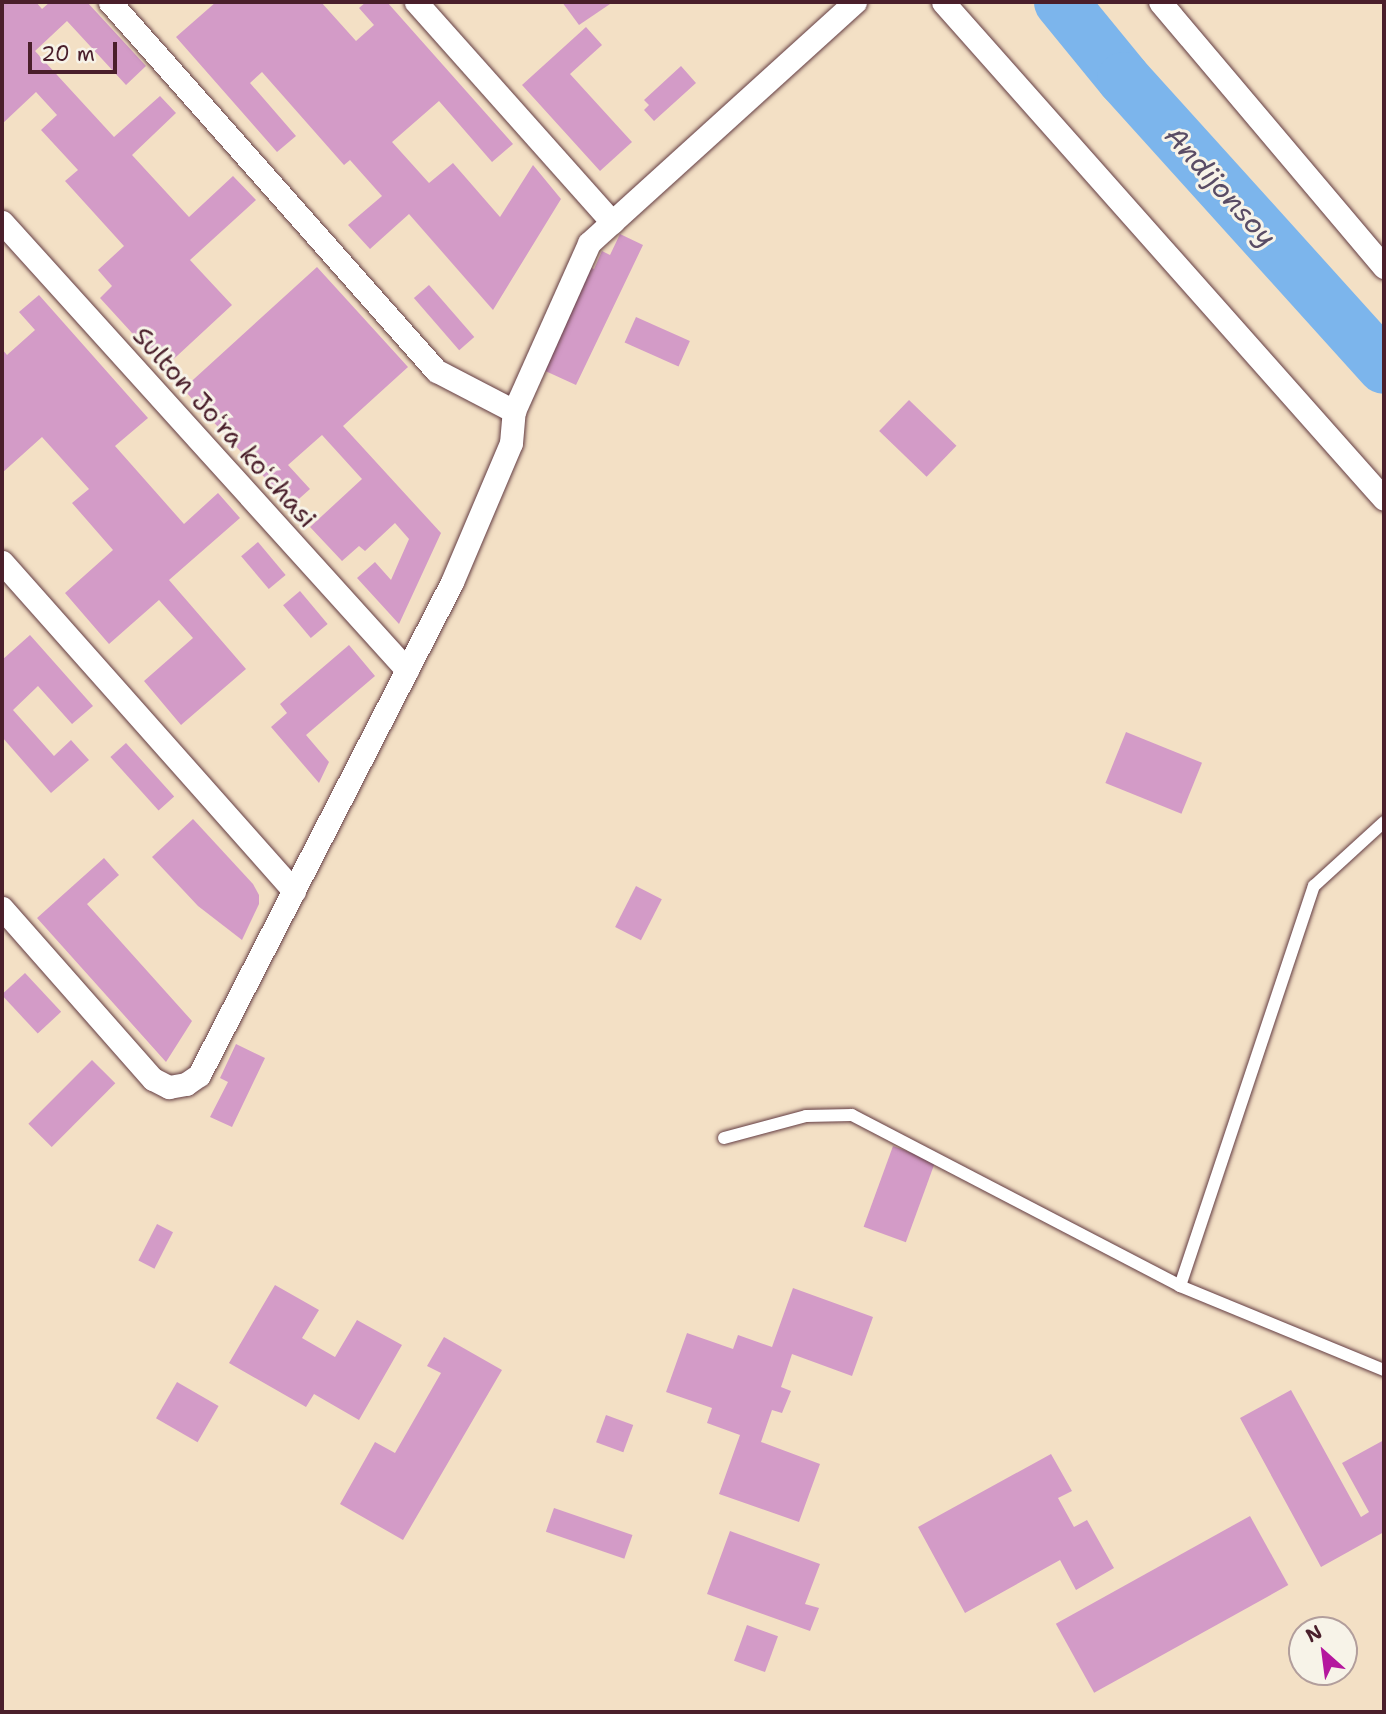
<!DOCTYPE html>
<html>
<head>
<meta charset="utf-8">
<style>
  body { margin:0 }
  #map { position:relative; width:1386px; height:1714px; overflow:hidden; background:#f3e0c5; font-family:"Shantell Sans",sans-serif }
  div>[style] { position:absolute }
  .river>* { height:54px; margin:-27px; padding:0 27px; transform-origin:27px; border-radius:27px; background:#7cb5ec }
  .building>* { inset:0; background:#d39bc7; transform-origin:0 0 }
  .roads { filter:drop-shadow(0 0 2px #633c42) drop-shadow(0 0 2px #633c42) }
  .lane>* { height:12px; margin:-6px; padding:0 6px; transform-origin:6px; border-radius:6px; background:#fff }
  .street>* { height:23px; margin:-11.5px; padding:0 11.5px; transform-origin:11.5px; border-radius:11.5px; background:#fff }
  span { translate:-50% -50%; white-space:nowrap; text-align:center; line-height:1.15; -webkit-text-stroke:6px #f7f3e8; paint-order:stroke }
  .street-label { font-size:26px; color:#4a1f2b }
  .water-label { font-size:28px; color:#594c65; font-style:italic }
  .frame { position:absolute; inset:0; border:4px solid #4a1f2b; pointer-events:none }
  .north { position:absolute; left:1288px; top:1616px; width:70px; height:70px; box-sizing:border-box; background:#f7f3e8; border:2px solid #b29e9c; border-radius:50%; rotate:332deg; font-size:19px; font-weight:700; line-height:28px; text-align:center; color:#4a1f2b }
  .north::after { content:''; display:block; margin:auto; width:24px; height:32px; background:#b5179e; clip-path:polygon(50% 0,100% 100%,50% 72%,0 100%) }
  .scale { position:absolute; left:28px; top:42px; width:89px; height:32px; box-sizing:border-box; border:4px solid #4a1f2b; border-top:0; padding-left:9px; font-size:21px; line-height:24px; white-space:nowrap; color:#4a1f2b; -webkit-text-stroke:5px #f7f3e8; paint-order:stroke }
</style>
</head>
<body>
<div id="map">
  <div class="river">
    <div style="left:1061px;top:2px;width:99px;rotate:50.7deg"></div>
    <div style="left:1124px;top:79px;width:388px;rotate:47.9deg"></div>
  </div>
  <div class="building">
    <div style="clip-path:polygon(2px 2px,36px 2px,42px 9px,50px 2px,87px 2px,146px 66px,126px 85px,67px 21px,35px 51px,114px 137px,160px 96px,176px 113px,132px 155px,189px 217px,233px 176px,256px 200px,190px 260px,232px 305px,164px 368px,100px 298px,112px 286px,98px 270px,124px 246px,65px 181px,78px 170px,41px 130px,57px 115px,36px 92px,2px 124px)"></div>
    <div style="clip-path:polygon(216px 2px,321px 2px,356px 41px,374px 25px,359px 8px,366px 2px,387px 2px,513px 144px,492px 162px,439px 101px,392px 142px,429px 183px,453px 163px,500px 217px,533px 165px,561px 199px,493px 310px,409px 214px,370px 249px,348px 225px,382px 196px,350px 160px,344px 165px,262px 72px,250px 83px,296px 136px,277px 152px,176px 37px)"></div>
    <div style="clip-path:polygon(562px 2px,613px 2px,579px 25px)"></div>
    <div style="clip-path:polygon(586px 27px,602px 45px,570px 74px,632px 142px,600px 171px,522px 85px)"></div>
    <div style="clip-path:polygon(681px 66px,696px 83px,654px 121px,644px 110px,649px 105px,644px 100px)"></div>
    <div style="clip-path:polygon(620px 234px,643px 245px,576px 385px,541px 369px,589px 267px,594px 269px,602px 251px,610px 255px)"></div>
    <div style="clip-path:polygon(317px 267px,408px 367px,343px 426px,441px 533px,399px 624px,357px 578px,375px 562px,391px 580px,409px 539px,395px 523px,365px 551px,359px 546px,342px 561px,310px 527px,362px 479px,322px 435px,288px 465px,310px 489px,291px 506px,183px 389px)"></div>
    <div style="left:429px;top:285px;width:69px;height:20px;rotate:49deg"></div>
    <div style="clip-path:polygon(39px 295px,148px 418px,115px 446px,184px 524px,218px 493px,240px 518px,169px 580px,246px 669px,181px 725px,144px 681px,193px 638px,159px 600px,109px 644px,65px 593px,113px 550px,72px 503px,89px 489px,42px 437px,2px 473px,2px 349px,7px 355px,35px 330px,19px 312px)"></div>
    <div style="left:636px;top:317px;width:59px;height:28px;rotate:24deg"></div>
    <div style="left:909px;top:400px;width:66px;height:43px;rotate:44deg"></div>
    <div style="left:258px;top:542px;width:43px;height:22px;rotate:50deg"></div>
    <div style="left:300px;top:591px;width:43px;height:22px;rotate:50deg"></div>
    <div style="clip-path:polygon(30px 635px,93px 706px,72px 724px,38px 686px,13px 710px,54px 756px,71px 740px,89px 760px,51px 793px,2px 737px,2px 660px)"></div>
    <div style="clip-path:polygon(349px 645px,375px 676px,306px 735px,329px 762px,319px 783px,271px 727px,287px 713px,280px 704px)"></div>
    <div style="left:1126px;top:732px;width:82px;height:55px;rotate:22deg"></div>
    <div style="left:126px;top:743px;width:72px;height:21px;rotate:48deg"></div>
    <div style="clip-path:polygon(193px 819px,253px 884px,259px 895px,259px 904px,242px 940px,198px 906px,152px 857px)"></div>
    <div style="clip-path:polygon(104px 858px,119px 875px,87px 904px,192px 1021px,166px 1062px,37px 918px)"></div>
    <div style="left:636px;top:886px;width:29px;height:46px;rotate:27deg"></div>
    <div style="left:25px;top:973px;width:53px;height:32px;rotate:47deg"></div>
    <div style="clip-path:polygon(236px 1044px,265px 1058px,232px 1127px,210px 1117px,228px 1082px,220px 1078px)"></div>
    <div style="left:92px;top:1060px;width:33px;height:90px;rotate:45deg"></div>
    <div style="left:893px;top:1146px;width:45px;height:86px;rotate:20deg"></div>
    <div style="left:157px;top:1224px;width:18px;height:41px;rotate:27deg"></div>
    <div style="clip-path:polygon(275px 1285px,319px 1310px,302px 1338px,335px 1357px,357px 1320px,402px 1345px,359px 1420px,314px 1394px,306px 1407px,229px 1363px)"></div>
    <div style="clip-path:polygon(793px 1288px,873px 1317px,852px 1376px,792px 1354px,781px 1387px,791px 1391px,782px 1413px,772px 1410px,761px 1442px,820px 1464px,799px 1522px,719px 1494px,740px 1435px,707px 1423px,712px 1408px,666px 1392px,687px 1333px,733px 1349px,738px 1335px,772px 1347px)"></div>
    <div style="clip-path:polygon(444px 1337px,502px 1370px,403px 1540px,340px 1504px,375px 1442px,395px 1453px,441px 1373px,427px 1366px)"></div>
    <div style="left:177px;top:1382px;width:48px;height:42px;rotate:30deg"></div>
    <div style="clip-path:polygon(1291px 1390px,1361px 1517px,1369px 1512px,1342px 1463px,1384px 1440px,1384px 1532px,1321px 1567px,1240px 1418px)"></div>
    <div style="left:606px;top:1415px;width:29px;height:29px;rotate:20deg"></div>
    <div style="clip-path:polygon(1051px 1454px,1072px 1491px,1058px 1498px,1074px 1527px,1087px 1520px,1114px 1568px,1076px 1590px,1060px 1560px,965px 1613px,918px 1527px)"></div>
    <div style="left:554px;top:1508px;width:83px;height:25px;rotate:19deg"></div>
    <div style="left:1250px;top:1516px;width:79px;height:222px;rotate:61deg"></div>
    <div style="clip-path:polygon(730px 1531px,820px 1564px,805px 1604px,819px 1608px,810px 1631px,707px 1594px)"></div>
    <div style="left:747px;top:1625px;width:33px;height:38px;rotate:20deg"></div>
  </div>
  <div class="roads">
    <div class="lane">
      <div style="left:724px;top:1138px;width:85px;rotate:-15deg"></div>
      <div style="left:806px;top:1116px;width:46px;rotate:-1.2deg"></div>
      <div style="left:852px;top:1115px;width:370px;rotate:27.5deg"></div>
      <div style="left:1180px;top:1286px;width:221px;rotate:22.4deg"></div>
      <div style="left:1180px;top:1286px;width:422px;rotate:-71.5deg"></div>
      <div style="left:1314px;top:886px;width:95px;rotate:-42.4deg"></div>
    </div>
    <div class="street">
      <div style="left:110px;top:2px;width:493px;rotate:48.5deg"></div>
      <div style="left:437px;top:371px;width:87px;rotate:27.5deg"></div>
      <div style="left:416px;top:2px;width:295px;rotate:48.3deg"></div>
      <div style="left:943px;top:2px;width:664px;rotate:48.42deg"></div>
      <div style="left:1160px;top:2px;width:347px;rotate:49.8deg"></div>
      <div style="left:2px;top:222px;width:604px;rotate:47.89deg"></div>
      <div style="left:2px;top:562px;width:440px;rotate:48.4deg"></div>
      <div style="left:2px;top:908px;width:228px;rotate:48.6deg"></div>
      <div style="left:153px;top:1079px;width:18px;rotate:27deg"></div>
      <div style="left:169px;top:1087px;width:17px;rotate:-10deg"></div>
      <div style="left:186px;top:1084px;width:16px;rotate:-35deg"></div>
      <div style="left:199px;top:1075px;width:554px;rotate:-62.83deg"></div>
      <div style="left:452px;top:582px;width:151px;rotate:-67deg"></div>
      <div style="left:511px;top:443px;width:32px;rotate:-85deg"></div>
      <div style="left:514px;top:411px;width:184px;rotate:-65.9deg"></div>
      <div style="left:589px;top:243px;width:359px;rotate:-42.2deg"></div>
    </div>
  </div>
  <div class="street-label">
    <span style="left:225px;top:427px;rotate:48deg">Sulton Joʻra koʻchasi</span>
  </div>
  <div class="water-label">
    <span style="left:1221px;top:186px;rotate:48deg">Andijonsoy</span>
  </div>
  <div class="frame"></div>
  <div class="north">N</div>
  <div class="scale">20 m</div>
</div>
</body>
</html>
